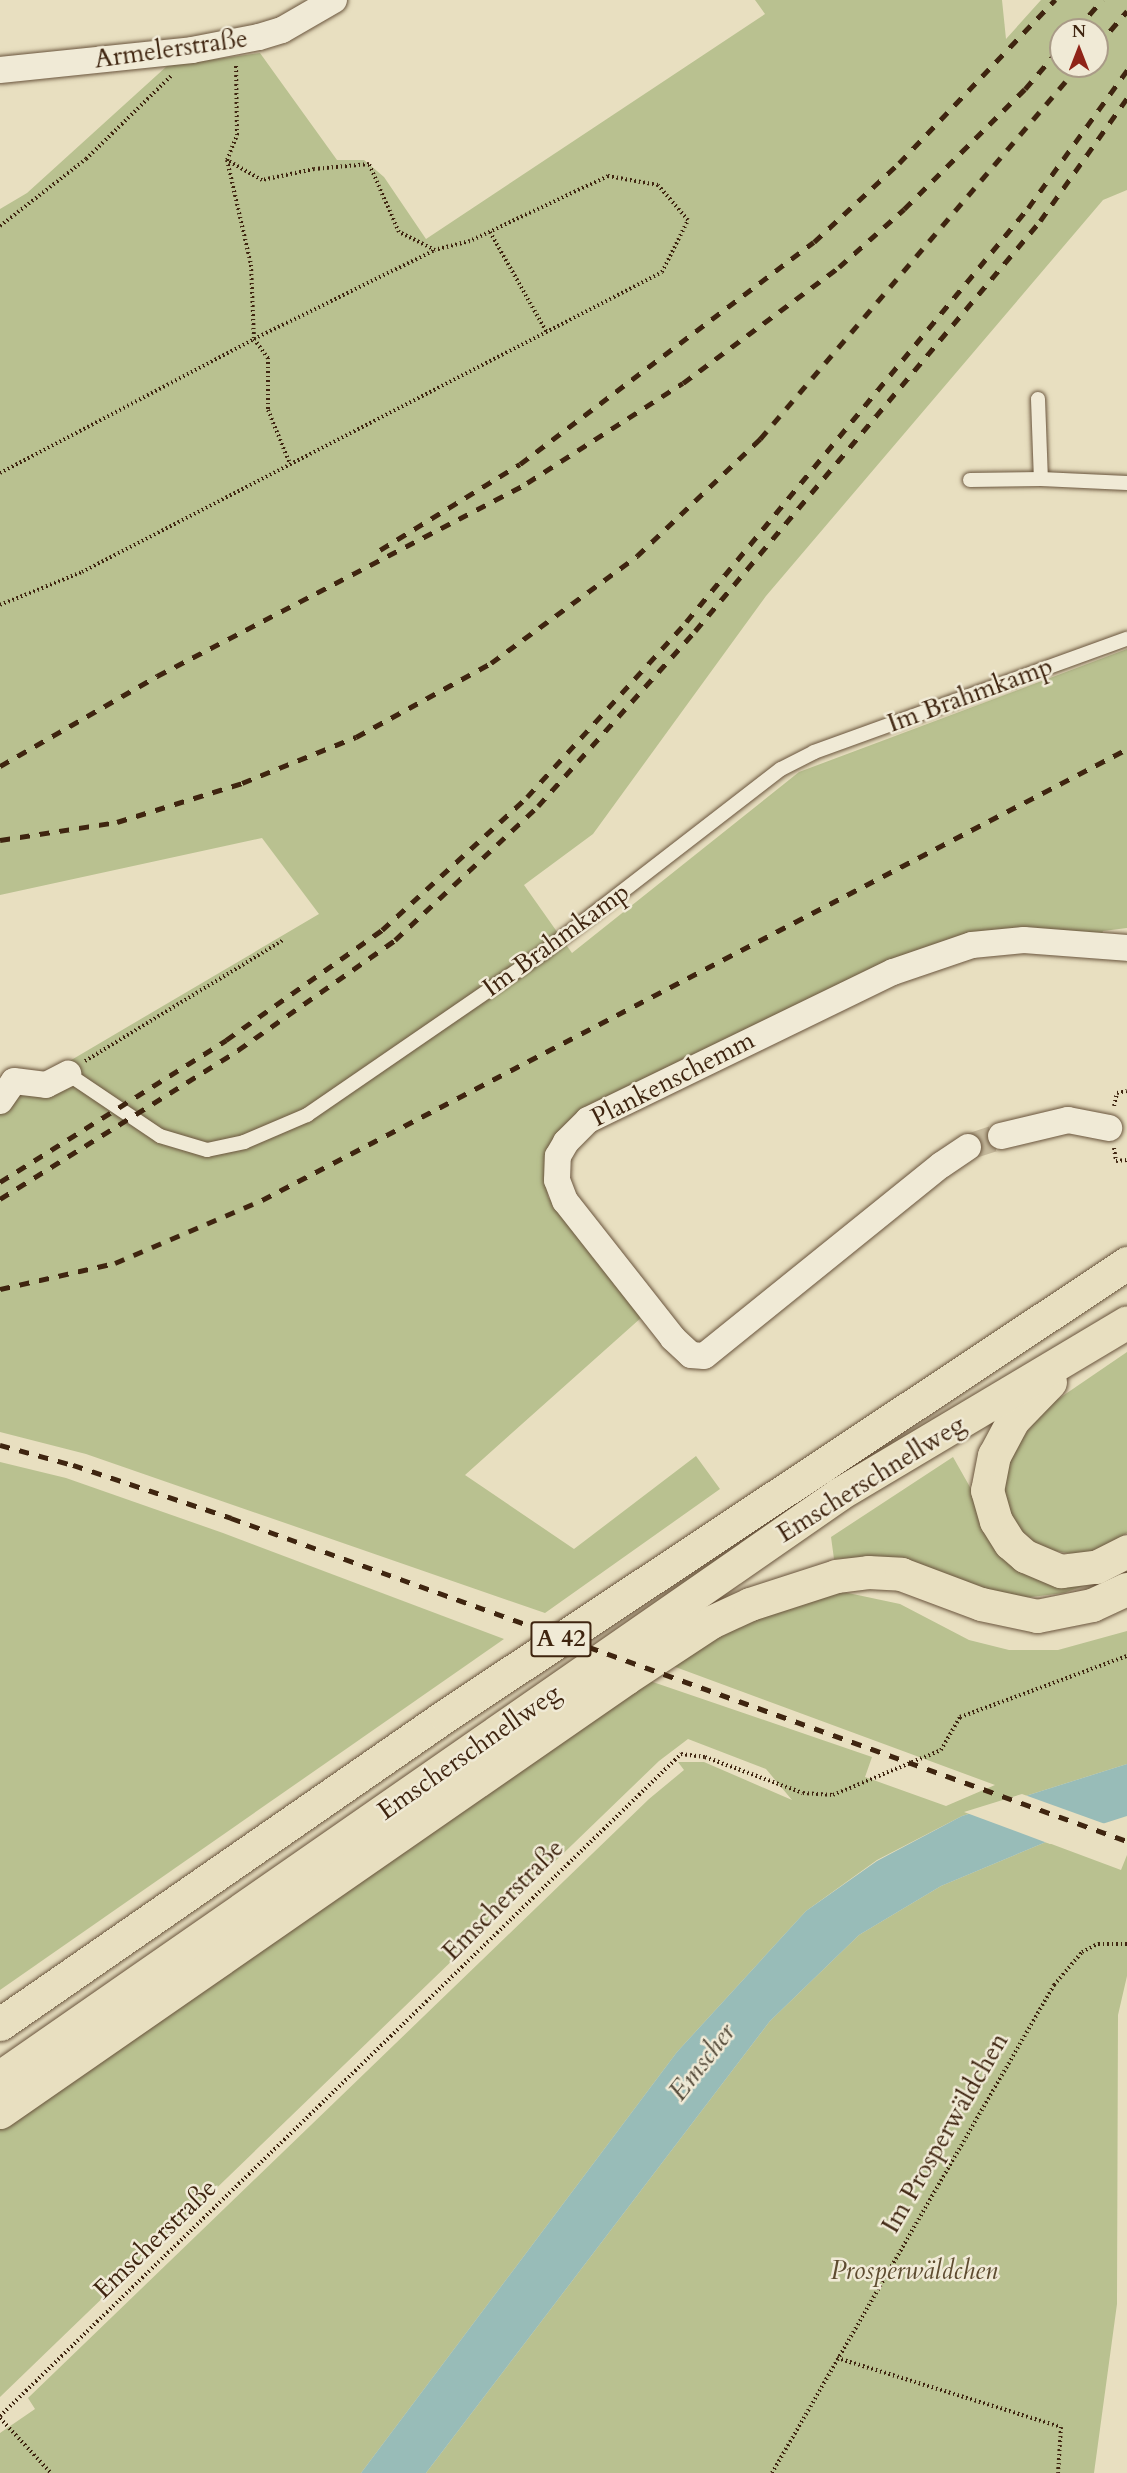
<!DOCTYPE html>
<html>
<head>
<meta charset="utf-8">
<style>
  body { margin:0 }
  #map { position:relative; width:1127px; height:2473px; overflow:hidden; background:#e8dfc0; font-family:Cardo,serif }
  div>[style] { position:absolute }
  .green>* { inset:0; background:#b9c190 }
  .water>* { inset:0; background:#98bcb8 }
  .pier>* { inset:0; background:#e8dfc0 }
  .minor-tunnel>* { height:26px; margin-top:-13px; transform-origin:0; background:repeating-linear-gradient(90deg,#c6ba9d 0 26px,transparent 0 39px) }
  .path>* { height:4px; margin-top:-2px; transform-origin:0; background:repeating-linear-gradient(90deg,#3f2510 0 1.5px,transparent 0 4.5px) }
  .roads { filter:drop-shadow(0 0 2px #69543c) drop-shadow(0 0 2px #69543c) }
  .service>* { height:14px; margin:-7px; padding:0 7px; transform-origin:7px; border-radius:7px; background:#f0ead6 }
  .minor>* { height:26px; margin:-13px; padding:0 13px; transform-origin:13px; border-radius:13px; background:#f0ead6 }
  .motorway>* { height:33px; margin:-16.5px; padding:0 16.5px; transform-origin:16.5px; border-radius:16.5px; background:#e8dfc0 }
  .rail>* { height:4.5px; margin-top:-2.25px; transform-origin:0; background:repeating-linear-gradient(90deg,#3f2510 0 10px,transparent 0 20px) }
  span { translate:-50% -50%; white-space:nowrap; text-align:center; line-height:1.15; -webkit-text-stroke:5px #f0ead6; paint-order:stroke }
  .shield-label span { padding:2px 4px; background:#f0ead6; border:2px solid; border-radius:4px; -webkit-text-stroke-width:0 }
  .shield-label { font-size:24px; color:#3f2510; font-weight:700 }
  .street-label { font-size:26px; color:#3f2510 }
  .park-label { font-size:26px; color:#5e4c30; font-style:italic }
  .water-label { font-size:27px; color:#554b3a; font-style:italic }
  .north { position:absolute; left:1049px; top:18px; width:60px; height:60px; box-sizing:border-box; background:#f0ead6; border:2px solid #a99b87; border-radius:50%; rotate:0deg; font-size:16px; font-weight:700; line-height:24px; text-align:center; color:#3f2510 }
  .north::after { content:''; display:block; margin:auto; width:21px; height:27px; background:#8f2418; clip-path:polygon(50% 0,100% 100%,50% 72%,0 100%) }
</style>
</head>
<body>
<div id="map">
  <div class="green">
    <div style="clip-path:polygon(evenodd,755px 0,1002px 0,1006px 39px,1041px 0,1127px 0,1127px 190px,1103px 200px,766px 596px,593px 834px,524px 885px,572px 953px,799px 772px,1127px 649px,1127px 928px,1103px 931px,1100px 939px,894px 958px,583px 1114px,546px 1180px,548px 1197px,642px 1317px,465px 1475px,574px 1549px,696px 1456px,720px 1489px,545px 1613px,86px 1454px,0 1432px,0 1102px,319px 914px,262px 838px,0 895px,0 209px,27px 193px,167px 66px,260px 53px,337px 160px,364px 160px,384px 177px,426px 239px,765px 14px,755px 0,1061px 30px,1097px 30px,1097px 66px,1061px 66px,1061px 30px)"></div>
    <div style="clip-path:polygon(1127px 1352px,1127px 1533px,1109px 1546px,1078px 1555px,1050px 1550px,1027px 1539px,1010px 1516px,1003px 1490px,1004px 1474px,1015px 1448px,1045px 1408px)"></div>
    <div style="clip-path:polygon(953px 1457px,1009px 1556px,1127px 1564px,1127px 1570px,1064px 1593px,1023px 1598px,1003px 1595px,872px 1557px,834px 1559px,831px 1537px)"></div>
    <div style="clip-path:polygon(0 1462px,66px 1478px,223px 1533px,504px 1639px,0 1990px)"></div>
    <div style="clip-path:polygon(834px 1590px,900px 1604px,969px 1640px,1009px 1650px,1058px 1650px,1127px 1631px,1127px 1764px,962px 1816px,877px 1860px,806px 1911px,677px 2052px,361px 2473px,0 2473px,0 2433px,35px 2409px,28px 2398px,649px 1799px,684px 1770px,678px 1762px,704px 1762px,792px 1800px,766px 1769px,688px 1739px,659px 1761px,0 2397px,0 2122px,644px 1679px,872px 1757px,865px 1777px,946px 1806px,995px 1785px,670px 1665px,736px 1620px)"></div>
    <div style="clip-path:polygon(1046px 1842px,1121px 1870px,1127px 1855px,1127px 1976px,1118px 2015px,1117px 2304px,1094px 2473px,426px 2473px,770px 2021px,859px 1935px,941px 1886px)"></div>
  </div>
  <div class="water">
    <div style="clip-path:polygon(1127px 1764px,1127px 1816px,1046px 1842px,941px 1886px,859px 1935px,770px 2021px,426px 2473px,361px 2473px,677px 2052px,806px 1911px,877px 1861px,962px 1816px)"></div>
  </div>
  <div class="pier">
    <div style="clip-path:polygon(1022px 1794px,1108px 1825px,1050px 1844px,964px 1812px)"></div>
  </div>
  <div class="minor-tunnel">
    <div style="left:968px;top:1147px;width:35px;rotate:-18deg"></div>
  </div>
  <div class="path">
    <div style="left:227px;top:160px;width:108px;rotate:77.1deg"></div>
    <div style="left:251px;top:265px;width:74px;rotate:87.7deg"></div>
    <div style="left:254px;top:339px;width:24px;rotate:54deg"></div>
    <div style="left:268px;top:358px;width:52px;rotate:90deg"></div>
    <div style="left:268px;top:410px;width:58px;rotate:67.8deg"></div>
    <div style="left:0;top:226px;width:109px;rotate:-37.9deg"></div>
    <div style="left:86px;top:159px;width:119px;rotate:-44.3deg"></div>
    <div style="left:490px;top:232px;width:114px;rotate:60.5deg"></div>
    <div style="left:0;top:473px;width:287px;rotate:-27.8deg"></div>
    <div style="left:254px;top:339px;width:202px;rotate:-26.2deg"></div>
    <div style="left:0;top:605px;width:88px;rotate:-21.9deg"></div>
    <div style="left:82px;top:572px;width:653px;rotate:-27.35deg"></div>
    <div style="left:662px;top:272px;width:58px;rotate:-63.4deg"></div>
    <div style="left:688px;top:220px;width:46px;rotate:-130.6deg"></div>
    <div style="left:658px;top:185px;width:51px;rotate:-169.8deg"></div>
    <div style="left:608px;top:176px;width:153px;rotate:154.8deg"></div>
    <div style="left:470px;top:241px;width:36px;rotate:166deg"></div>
    <div style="left:435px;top:250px;width:40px;rotate:-153.4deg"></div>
    <div style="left:399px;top:232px;width:74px;rotate:-113.8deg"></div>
    <div style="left:369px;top:164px;width:55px;rotate:174.8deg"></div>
    <div style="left:314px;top:169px;width:53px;rotate:168.1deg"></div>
    <div style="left:262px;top:180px;width:40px;rotate:-150.3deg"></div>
    <div style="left:227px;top:160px;width:27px;rotate:-68deg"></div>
    <div style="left:237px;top:135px;width:72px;rotate:-90.8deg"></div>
    <div style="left:85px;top:1061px;width:232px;rotate:-31.4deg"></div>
    <div style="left:1114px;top:1106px;width:13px;rotate:-77deg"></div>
    <div style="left:1117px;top:1093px;width:10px;rotate:-11deg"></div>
    <div style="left:1114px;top:1148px;width:13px;rotate:81deg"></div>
    <div style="left:1116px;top:1161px;width:11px;rotate:-5deg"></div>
    <div style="left:837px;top:2358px;width:234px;rotate:17.1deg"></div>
    <div style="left:1061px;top:2427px;width:46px;rotate:93.7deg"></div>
    <div style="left:0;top:2416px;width:950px;rotate:-44.19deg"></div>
    <div style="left:681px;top:1754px;width:24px;rotate:7deg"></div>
    <div style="left:705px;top:1757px;width:104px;rotate:20.2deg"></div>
    <div style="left:803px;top:1793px;width:30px;rotate:4deg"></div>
    <div style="left:833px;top:1795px;width:117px;rotate:-22.6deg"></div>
    <div style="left:941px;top:1750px;width:38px;rotate:-60deg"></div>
    <div style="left:960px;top:1717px;width:178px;rotate:-20.1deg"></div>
    <div style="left:0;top:2418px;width:75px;rotate:47.2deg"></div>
    <div style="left:772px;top:2473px;width:564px;rotate:-59.98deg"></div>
    <div style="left:1054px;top:1985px;width:43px;rotate:-49.7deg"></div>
    <div style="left:1082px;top:1952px;width:18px;rotate:-27deg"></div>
    <div style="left:1098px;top:1944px;width:29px"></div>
  </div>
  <div class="roads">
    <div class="service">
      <div style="left:1038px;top:399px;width:80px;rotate:87.9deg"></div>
      <div style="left:1041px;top:479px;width:86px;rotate:2.7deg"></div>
      <div style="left:970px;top:480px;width:71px;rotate:-0.8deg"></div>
      <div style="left:68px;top:1074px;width:111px;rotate:34deg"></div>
      <div style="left:160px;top:1136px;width:49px;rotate:16.6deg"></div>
      <div style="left:207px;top:1150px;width:38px;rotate:-12deg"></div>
      <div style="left:244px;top:1142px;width:69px;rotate:-23.2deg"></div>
      <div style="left:307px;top:1115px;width:288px;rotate:-34.5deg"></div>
      <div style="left:544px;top:952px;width:299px;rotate:-37.7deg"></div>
      <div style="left:781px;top:769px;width:37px;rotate:-27deg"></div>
      <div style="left:814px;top:752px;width:333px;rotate:-19.9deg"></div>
    </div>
    <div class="minor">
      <div style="left:0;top:70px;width:193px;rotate:-5.9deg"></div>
      <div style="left:192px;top:50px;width:68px;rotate:-11deg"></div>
      <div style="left:259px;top:37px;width:24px;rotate:-17deg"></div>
      <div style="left:282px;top:30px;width:60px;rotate:-30deg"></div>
      <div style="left:0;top:1101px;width:24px;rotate:-55deg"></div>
      <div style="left:14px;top:1081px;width:32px;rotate:7deg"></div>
      <div style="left:46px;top:1085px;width:25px;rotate:-27deg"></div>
      <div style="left:1001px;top:1136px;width:69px;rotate:-13.4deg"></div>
      <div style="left:1068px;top:1120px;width:42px;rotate:11deg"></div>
      <div style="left:968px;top:1147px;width:32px;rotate:146deg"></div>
      <div style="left:941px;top:1165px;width:304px;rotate:141.1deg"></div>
      <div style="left:704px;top:1356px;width:13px;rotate:-176deg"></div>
      <div style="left:691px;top:1355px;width:25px;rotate:-137deg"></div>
      <div style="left:673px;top:1338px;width:174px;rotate:-128.2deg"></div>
      <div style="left:565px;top:1201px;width:22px;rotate:-111deg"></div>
      <div style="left:557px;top:1180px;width:24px;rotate:-88deg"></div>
      <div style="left:558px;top:1156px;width:16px;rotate:-60deg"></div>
      <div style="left:566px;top:1142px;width:31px;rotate:-45deg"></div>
      <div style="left:588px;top:1120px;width:339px;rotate:-25.9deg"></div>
      <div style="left:893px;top:972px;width:83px;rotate:-18.9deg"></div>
      <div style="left:972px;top:945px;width:52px;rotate:-5.5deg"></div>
      <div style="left:1024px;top:940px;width:103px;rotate:4.4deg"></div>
    </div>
    <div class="motorway">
      <div style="left:1050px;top:1382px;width:53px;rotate:134.2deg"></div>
      <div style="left:1013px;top:1420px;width:40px;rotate:118deg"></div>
      <div style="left:994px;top:1455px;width:36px;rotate:101deg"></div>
      <div style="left:987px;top:1490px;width:32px;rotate:74deg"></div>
      <div style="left:996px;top:1521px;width:26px;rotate:58deg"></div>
      <div style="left:1010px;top:1543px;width:20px;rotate:41deg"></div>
      <div style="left:1025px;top:1556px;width:39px;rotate:23deg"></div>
      <div style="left:1061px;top:1571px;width:35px;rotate:-7deg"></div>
      <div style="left:1096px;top:1567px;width:35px;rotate:-27deg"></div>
      <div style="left:0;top:2024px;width:541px;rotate:-34.69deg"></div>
      <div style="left:445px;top:1716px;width:819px;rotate:-33.59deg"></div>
      <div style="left:0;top:2077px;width:1022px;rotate:-34.79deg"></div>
      <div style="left:839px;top:1494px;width:335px;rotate:-30.8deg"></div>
      <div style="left:0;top:2112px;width:762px;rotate:-34.73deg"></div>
      <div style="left:626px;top:1678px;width:102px;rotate:-33.4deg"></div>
      <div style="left:711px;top:1622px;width:43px;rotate:-24.8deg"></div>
      <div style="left:750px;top:1604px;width:90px;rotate:-18deg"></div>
      <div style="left:836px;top:1576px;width:32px;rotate:-7deg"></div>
      <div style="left:868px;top:1572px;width:33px;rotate:3deg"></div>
      <div style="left:901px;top:1574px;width:85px;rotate:20.6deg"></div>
      <div style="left:981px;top:1604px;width:57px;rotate:12.1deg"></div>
      <div style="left:1037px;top:1616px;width:56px;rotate:-11.3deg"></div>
      <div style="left:1092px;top:1605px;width:38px;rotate:-25deg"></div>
    </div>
  </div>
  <div class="rail">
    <div style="left:1076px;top:30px;width:40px;rotate:-49deg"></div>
    <div style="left:1097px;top:46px;width:46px;rotate:-49.4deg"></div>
    <div style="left:380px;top:550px;width:164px;rotate:-31.6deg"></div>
    <div style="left:520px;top:464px;width:368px;rotate:-37.1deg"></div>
    <div style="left:814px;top:242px;width:116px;rotate:-42.9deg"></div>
    <div style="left:899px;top:163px;width:226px;rotate:-46.3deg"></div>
    <div style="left:0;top:766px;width:181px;rotate:-29.8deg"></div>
    <div style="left:157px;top:676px;width:417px;rotate:-27.5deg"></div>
    <div style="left:527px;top:483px;width:185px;rotate:-32.7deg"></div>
    <div style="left:683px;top:383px;width:194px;rotate:-36.6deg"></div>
    <div style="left:839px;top:267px;width:87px;rotate:-41.7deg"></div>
    <div style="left:904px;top:209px;width:170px;rotate:-44.8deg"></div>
    <div style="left:1025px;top:89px;width:55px;rotate:-49.4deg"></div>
    <div style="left:0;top:840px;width:118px;rotate:-8.7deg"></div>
    <div style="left:117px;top:822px;width:131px;rotate:-17.3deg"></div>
    <div style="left:242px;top:783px;width:123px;rotate:-22deg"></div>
    <div style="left:356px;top:737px;width:154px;rotate:-28.7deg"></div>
    <div style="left:491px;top:663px;width:181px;rotate:-36.2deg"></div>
    <div style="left:637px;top:556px;width:170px;rotate:-43.6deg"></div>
    <div style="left:760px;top:439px;width:491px;rotate:-49.5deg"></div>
    <div style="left:0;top:1182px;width:267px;rotate:-32.1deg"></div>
    <div style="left:226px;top:1040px;width:191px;rotate:-35.2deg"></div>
    <div style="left:382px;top:930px;width:197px;rotate:-42.5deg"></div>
    <div style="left:527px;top:797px;width:236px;rotate:-47.7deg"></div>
    <div style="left:686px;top:622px;width:537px;rotate:-50.44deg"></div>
    <div style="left:1028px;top:208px;width:170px;rotate:-54.3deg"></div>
    <div style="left:0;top:1199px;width:281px;rotate:-32deg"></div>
    <div style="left:238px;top:1050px;width:192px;rotate:-35deg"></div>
    <div style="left:395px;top:940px;width:196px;rotate:-43.1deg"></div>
    <div style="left:538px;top:806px;width:235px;rotate:-48.1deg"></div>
    <div style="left:695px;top:631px;width:536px;rotate:-49.92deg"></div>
    <div style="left:1040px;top:221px;width:151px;rotate:-54.7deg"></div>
    <div style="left:0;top:1289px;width:118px;rotate:-12.7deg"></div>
    <div style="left:115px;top:1263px;width:160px;rotate:-23.2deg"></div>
    <div style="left:262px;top:1200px;width:976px;rotate:-27.54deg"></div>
    <div style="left:0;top:1445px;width:76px;rotate:15.3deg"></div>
    <div style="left:73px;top:1465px;width:167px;rotate:18.5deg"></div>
    <div style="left:231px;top:1518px;width:952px;rotate:19.82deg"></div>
  </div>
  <div class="shield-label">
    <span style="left:561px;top:1639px">A 42</span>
  </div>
  <div class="street-label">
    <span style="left:171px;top:49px;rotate:-8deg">Armelerstraße</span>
    <span style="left:970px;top:695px;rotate:-20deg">Im Brahmkamp</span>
    <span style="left:556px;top:940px;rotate:-36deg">Im Brahmkamp</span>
    <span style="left:673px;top:1079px;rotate:-27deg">Plankenschemm</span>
    <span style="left:871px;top:1479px;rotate:-32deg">Emscherschnellweg</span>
    <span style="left:469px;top:1752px;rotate:-35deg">Emscherschnellweg</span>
    <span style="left:503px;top:1900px;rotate:-45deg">Emscherstraße</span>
    <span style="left:945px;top:2133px;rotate:-60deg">Im Prosperwäldchen</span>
    <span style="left:155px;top:2239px;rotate:-44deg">Emscherstraße</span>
  </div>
  <div class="park-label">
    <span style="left:914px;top:2271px">Prosperwäldchen</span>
  </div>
  <div class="water-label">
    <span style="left:702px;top:2062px;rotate:-52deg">Emscher</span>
  </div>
  <div class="north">N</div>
</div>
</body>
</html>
